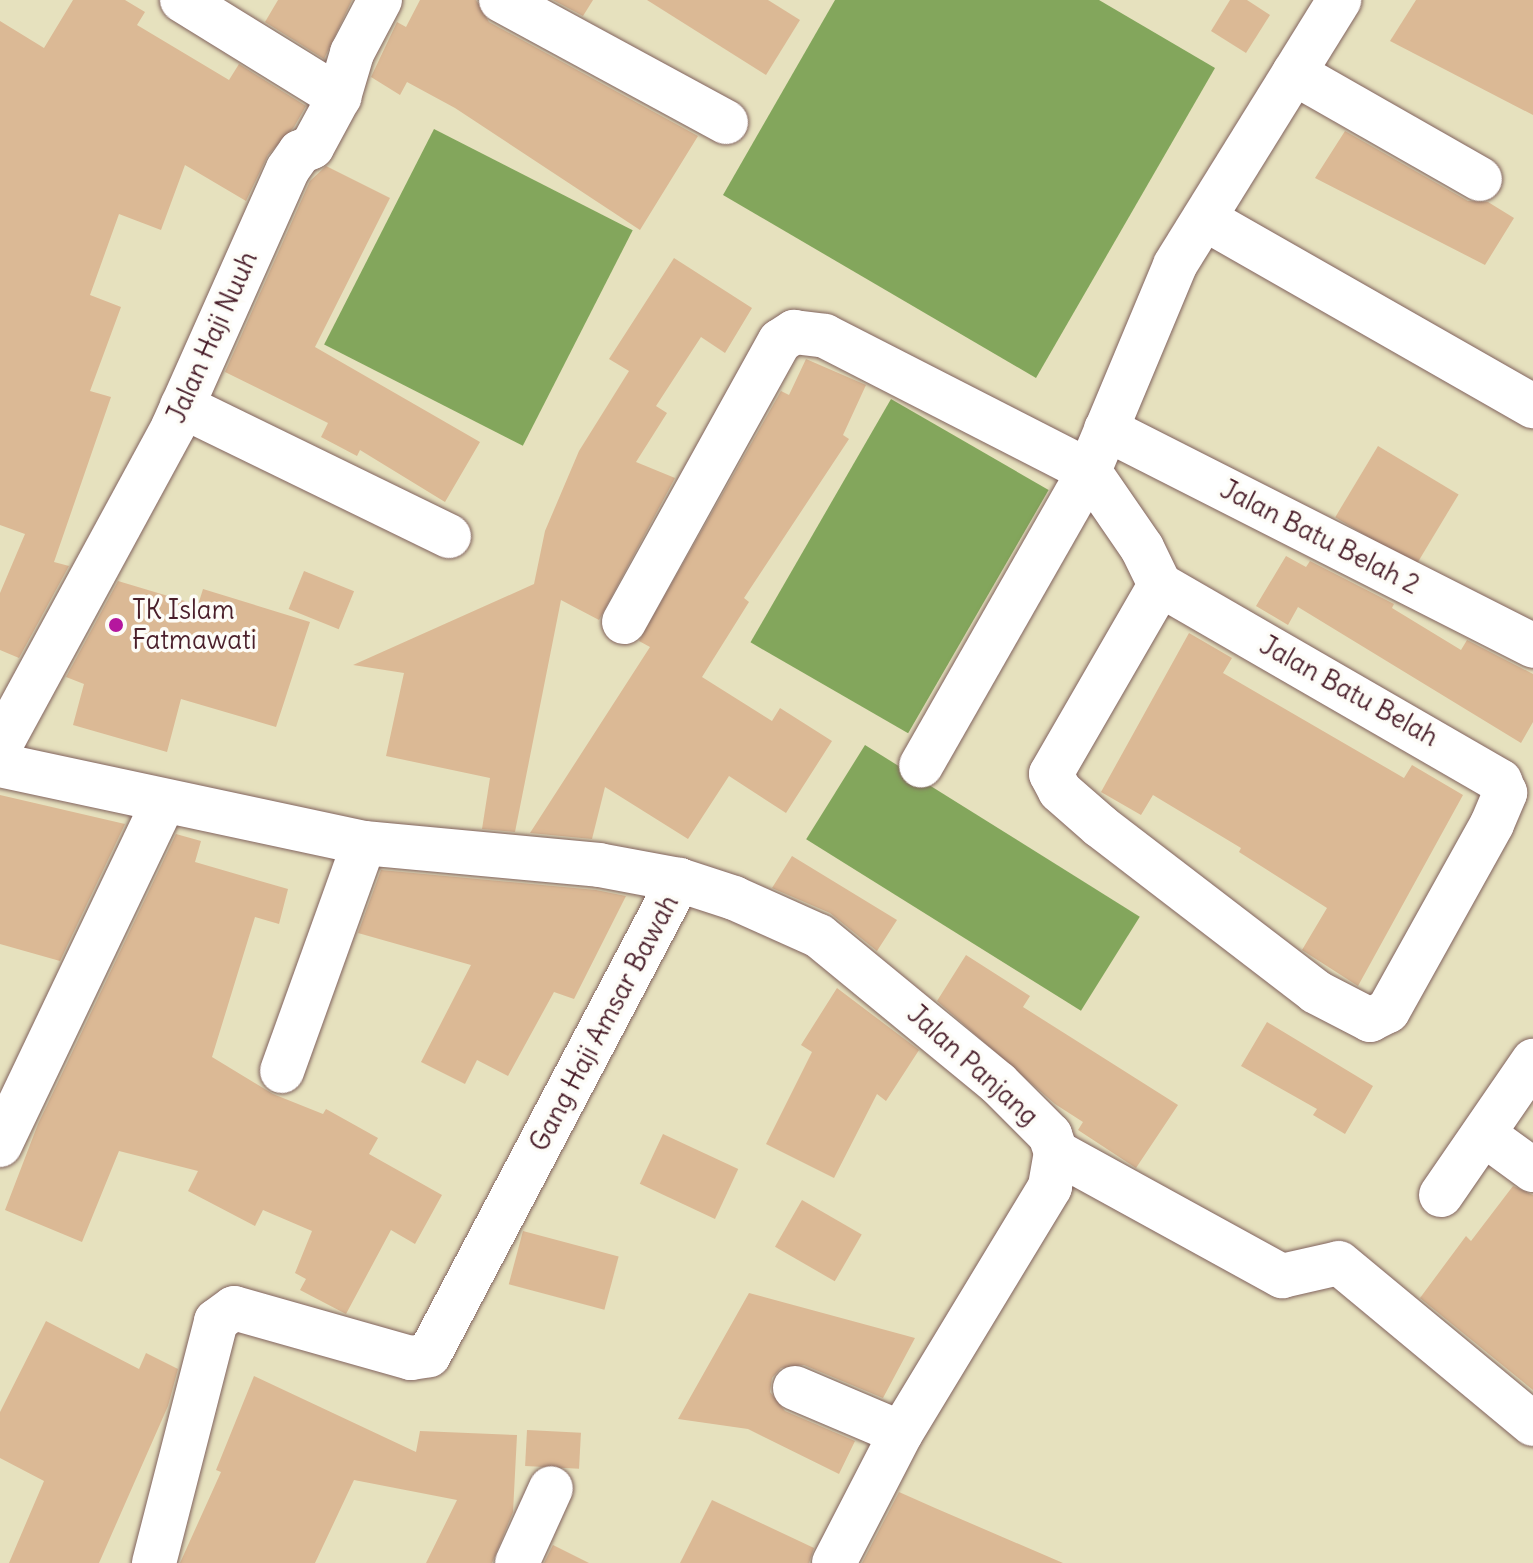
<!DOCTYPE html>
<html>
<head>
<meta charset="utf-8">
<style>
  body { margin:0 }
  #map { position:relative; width:1533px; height:1563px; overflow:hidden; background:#e6e1be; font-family:Delius,sans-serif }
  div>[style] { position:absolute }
  .forest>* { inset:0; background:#83a65c; transform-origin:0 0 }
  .building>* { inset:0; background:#dbb995; transform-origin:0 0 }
  .roads { filter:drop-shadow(0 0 2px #81635e) drop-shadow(0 0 2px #81635e) }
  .minor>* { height:44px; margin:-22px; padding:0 22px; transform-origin:22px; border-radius:22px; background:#fff }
  .dots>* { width:22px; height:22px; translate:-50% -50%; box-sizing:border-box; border:4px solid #fdfcf7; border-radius:50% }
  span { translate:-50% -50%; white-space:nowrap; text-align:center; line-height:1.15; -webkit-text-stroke:7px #fdfcf7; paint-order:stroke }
  .street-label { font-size:26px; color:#4a1f2b }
  .poi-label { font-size:26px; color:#4a1f2b }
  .left { translate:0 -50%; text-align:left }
</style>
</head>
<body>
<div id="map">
  <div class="forest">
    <div style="clip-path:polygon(835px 0,1099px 0,1215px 68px,1036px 378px,723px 195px)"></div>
    <div style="left:434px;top:129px;width:223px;height:242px;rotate:27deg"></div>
    <div style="left:891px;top:399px;width:182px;height:281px;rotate:30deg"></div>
    <div style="left:865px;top:745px;width:324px;height:111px;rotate:32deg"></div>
  </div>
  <div class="building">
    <div style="clip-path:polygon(73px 0,125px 0,145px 12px,137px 25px,229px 80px,239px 64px,306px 106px,294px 127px,268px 155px,246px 201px,185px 165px,161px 230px,119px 214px,90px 295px,121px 307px,90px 391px,111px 397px,54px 562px,69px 566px,19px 658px,0 650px,0 593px,25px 534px,0 525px,0 21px,44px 48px)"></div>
    <div style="clip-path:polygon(278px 0,352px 0,324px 59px,265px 22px)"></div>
    <div style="clip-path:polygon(420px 0,476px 0,489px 22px,698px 136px,640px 230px,455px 108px,407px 82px,400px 95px,371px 77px,397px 22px,406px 27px)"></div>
    <div style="clip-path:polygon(553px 0,593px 0,583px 16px)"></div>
    <div style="clip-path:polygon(647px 0,768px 0,800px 20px,766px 75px)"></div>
    <div style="clip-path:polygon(1230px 0,1247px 0,1270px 15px,1246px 53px,1211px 31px)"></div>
    <div style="clip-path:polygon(1416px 0,1533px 0,1533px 115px,1390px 41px)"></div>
    <div style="clip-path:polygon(1345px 131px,1468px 201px,1488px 202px,1514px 218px,1485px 265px,1315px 178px)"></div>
    <div style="clip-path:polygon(326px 166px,390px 198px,315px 347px,480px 442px,445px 502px,360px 450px,357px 456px,321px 437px,328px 423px,225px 372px,310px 181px)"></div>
    <div style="clip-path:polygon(674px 258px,752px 308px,725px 353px,701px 337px,656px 406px,667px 413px,636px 462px,675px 478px,599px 620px,561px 600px,515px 832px,482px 829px,490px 778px,386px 756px,404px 673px,353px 665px,534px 584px,545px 531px,579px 451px,629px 371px,609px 359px)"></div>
    <div style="clip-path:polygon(806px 359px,866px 385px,843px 435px,849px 439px,744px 598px,749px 602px,702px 677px,772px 721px,780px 708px,832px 741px,786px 813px,729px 776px,688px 839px,605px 787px,592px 839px,530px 833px,650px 647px,639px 641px,781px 391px,789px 395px)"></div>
    <div style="left:1378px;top:446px;width:94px;height:83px;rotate:31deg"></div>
    <div style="clip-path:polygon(1286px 556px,1306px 567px,1310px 561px,1394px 604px,1392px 608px,1461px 650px,1467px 640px,1533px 674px,1533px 722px,1521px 743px,1298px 607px,1288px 625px,1256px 606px)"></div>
    <div style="left:304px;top:571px;width:54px;height:41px;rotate:22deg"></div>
    <div style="clip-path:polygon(118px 581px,198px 605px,203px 589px,310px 622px,276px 727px,181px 699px,167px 752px,73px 725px,84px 684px,66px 677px)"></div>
    <div style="clip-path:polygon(1189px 633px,1232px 658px,1223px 673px,1404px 778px,1412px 765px,1463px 795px,1358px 986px,1302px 950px,1327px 908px,1239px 852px,1241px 848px,1153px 795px,1141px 815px,1101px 792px)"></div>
    <div style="clip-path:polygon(0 795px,125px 824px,60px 961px,0 944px)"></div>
    <div style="clip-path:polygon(176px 834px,201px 841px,195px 862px,288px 889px,279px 924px,255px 917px,212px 1057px,273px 1094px,323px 1114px,326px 1109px,378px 1138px,369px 1154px,442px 1195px,415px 1244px,391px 1230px,346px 1314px,300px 1290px,306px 1279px,295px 1273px,312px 1231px,263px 1210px,255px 1226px,188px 1191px,198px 1171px,119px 1151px,82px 1242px,5px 1210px,38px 1124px)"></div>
    <div style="clip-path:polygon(792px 856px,897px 920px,877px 951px,830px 913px,772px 888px)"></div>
    <div style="clip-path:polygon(381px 870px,596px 890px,626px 896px,574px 999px,554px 992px,508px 1076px,477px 1060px,465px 1084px,421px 1062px,471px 965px,358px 933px)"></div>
    <div style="clip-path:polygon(966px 955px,1030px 996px,1023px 1007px,1178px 1105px,1136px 1168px,1078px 1130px,1083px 1122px,1055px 1104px,937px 1001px)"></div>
    <div style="clip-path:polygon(837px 988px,919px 1050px,886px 1101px,877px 1094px,834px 1178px,766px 1144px,812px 1052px,801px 1045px)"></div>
    <div style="clip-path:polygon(1267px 1022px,1373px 1086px,1345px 1134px,1313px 1115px,1317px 1109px,1241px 1066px)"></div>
    <div style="left:663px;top:1134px;width:83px;height:55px;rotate:25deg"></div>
    <div style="clip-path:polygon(1513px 1186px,1533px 1195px,1533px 1390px,1420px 1298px,1466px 1236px,1471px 1241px)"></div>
    <div style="left:802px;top:1200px;width:69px;height:54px;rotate:30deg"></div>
    <div style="left:523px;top:1231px;width:99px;height:55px;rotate:15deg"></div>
    <div style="clip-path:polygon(749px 1293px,915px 1338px,883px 1398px,804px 1365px,781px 1368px,772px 1378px,770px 1392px,785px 1411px,855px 1441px,839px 1474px,748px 1429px,678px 1419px)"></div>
    <div style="clip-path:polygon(46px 1321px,139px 1369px,146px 1353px,178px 1369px,168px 1406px,99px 1563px,9px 1563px,44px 1481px,0 1458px,0 1412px)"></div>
    <div style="clip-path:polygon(254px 1376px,416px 1452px,420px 1431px,517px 1435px,513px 1512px,492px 1563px,426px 1563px,457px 1500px,354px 1480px,315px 1563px,180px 1563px,221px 1472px,216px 1470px)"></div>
    <div style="left:527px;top:1430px;width:54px;height:36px;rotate:3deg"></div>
    <div style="clip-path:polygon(899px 1492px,935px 1508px,1063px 1563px,862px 1563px)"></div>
    <div style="clip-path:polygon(712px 1500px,814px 1548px,809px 1563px,680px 1563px)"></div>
    <div style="clip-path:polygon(553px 1545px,589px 1563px,544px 1563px)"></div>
  </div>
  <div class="roads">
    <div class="minor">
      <div style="left:182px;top:0;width:185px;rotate:31.7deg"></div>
      <div style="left:501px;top:0;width:256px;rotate:28.5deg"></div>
      <div style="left:1294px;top:73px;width:214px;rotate:29.7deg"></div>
      <div style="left:1205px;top:219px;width:378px;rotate:29.7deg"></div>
      <div style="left:182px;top:406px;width:297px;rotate:26deg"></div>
      <div style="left:1106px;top:429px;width:479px;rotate:26.9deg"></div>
      <div style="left:1160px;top:585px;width:218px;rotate:120deg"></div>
      <div style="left:1051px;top:774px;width:19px;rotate:62deg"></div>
      <div style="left:1060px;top:791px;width:53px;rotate:41.2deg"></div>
      <div style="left:1100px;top:826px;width:272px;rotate:37.5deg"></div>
      <div style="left:1316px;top:992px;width:61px;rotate:27.4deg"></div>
      <div style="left:1370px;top:1020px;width:20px;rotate:-27deg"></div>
      <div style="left:1388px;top:1011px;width:214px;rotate:-60.9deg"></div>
      <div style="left:1492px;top:824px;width:34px;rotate:-67deg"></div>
      <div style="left:1505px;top:793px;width:13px;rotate:-113deg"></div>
      <div style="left:1500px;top:781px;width:392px;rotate:-150deg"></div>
      <div style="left:1160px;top:585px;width:41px;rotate:-115.9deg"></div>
      <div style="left:1142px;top:548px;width:93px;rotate:-124.5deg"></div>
      <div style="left:1089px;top:471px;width:223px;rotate:-67.3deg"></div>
      <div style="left:1175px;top:265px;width:312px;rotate:-58.2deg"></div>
      <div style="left:624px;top:622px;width:321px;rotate:-61deg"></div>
      <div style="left:780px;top:341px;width:17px;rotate:-33deg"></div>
      <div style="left:794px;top:332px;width:31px;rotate:7deg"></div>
      <div style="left:825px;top:336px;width:297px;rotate:27.1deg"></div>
      <div style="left:1089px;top:471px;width:339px;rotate:119.7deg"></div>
      <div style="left:0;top:746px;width:363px;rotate:-61.5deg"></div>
      <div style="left:173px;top:427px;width:282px;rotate:-66deg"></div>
      <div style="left:288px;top:169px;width:21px;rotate:-55deg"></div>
      <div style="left:300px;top:152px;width:13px;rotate:-23deg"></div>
      <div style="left:312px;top:147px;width:57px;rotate:-61.6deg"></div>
      <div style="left:339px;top:97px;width:46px;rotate:-73.5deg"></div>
      <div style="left:352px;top:53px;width:60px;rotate:-62.2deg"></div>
      <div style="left:0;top:765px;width:372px;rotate:12.1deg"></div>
      <div style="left:364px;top:843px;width:236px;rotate:5.3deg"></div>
      <div style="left:599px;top:865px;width:81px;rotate:10.6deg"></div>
      <div style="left:679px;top:880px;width:58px;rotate:18.1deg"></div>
      <div style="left:734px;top:898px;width:93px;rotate:24.1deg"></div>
      <div style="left:819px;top:936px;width:232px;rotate:39.4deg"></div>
      <div style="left:998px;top:1083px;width:74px;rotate:45deg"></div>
      <div style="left:1050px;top:1135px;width:18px;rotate:71deg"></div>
      <div style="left:1056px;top:1152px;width:36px;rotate:100deg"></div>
      <div style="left:1050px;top:1187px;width:288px;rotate:121.2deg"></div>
      <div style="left:901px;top:1433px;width:146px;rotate:117.3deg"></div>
      <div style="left:282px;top:1071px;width:242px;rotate:-70.2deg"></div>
      <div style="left:0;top:1145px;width:379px;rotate:-64.5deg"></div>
      <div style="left:1500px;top:1146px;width:41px;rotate:36deg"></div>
      <div style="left:1056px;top:1152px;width:258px;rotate:28.8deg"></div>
      <div style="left:1282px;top:1276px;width:58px;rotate:-12.8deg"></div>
      <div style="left:1339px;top:1263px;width:252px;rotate:39.7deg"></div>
      <div style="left:1441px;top:1195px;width:163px;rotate:-55.5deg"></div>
      <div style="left:795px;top:1388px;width:115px;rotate:23deg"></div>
      <div style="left:154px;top:1563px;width:250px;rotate:-75.6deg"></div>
      <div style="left:216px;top:1321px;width:22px;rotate:-36deg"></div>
      <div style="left:234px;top:1308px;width:184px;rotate:15.8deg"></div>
      <div style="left:411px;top:1358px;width:18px;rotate:-9deg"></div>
      <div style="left:429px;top:1355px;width:537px;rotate:-62.24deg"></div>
      <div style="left:517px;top:1563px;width:82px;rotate:-65.6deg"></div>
    </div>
  </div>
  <div class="dots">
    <div style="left:116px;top:625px;background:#b5179e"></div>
  </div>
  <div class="street-label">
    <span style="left:212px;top:337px;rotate:-66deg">Jalan Haji Nuuh</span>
    <span style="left:1320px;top:537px;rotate:27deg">Jalan Batu Belah 2</span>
    <span style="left:1349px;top:691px;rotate:29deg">Jalan Batu Belah</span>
    <span style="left:604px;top:1023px;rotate:-62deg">Gang Haji Amsar Bawah</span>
    <span style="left:973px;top:1065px;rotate:42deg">Jalan Panjang</span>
  </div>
  <div class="poi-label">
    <span class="left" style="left:132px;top:625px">TK Islam<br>Fatmawati</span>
  </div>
</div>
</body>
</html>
